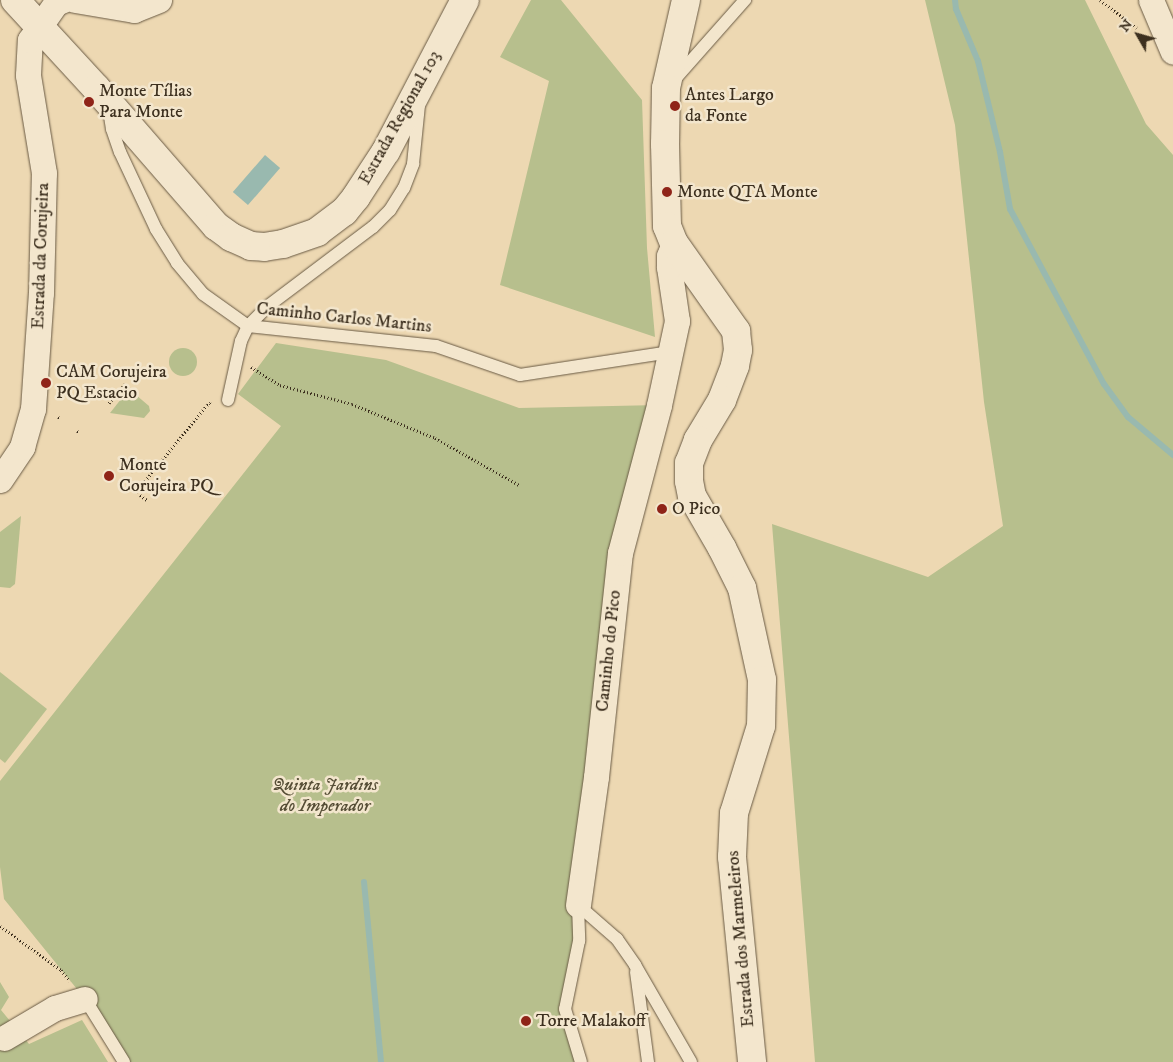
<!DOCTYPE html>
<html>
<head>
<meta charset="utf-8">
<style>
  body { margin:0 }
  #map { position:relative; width:1173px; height:1062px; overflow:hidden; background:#edd8b2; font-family:"IM FELL DW Pica",serif }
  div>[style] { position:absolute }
  .green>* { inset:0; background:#b7bf8d }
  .round { border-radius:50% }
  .water>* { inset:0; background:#99b9af; transform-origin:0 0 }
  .stream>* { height:6px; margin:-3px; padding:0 3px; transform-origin:3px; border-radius:3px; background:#99b9af }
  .path>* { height:3px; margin-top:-1.5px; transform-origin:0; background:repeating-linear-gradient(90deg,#3d301f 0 1px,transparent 0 3.5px) }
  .roads { filter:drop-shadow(0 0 1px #695a44) drop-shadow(0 0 1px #695a44) }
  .lane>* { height:12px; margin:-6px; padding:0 6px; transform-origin:6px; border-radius:6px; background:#f3e6cd }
  .street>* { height:25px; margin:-12.5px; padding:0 12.5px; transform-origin:12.5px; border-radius:12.5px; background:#f3e6cd }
  .secondary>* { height:28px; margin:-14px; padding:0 14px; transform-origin:14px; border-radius:14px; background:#f3e6cd }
  .dots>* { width:14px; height:14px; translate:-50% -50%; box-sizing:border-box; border:2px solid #f3e6cd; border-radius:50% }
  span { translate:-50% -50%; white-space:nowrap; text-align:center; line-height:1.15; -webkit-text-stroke:5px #f3e6cd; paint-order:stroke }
  .poi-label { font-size:18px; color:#3d301f }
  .left { translate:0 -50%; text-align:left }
  .street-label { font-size:18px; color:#3d301f }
  .park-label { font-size:18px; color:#554d35; font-style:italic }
  .north { position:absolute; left:1113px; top:10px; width:50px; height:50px; -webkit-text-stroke:4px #f3e6cd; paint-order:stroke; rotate:308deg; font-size:14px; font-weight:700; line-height:20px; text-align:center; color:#3d301f }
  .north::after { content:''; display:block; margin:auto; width:18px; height:22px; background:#3d301f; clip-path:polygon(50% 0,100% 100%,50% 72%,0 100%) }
</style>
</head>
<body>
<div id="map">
  <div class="green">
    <div style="clip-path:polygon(531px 0,561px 0,642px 100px,647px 248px,655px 337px,500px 285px,549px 81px,500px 57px)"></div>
    <div style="clip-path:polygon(925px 0,1085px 0,1146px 124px,1173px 155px,1173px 1062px,815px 1062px,772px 524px,928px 577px,1003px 526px,984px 402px,955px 125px)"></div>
    <div style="clip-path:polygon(276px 343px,386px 360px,519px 408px,659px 405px,644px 465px,565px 1009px,581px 1062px,124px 1062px,85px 999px,4px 899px,0 867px,0 781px,281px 426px,238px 394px)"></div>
    <div class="round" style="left:169px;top:348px;width:28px;height:28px"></div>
    <div style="clip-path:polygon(129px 389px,149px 406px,150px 411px,144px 418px,110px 413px)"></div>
    <div style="clip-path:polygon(21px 516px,15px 584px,10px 588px,0 587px,0 532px)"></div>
    <div style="clip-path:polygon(0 672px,47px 709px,5px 763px,0 759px)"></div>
    <div style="clip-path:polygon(0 982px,9px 997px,1px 1010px,29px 1044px,82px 1020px,108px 1062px,0 1062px)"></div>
  </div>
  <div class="water">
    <div style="left:265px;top:155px;width:20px;height:49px;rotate:41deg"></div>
  </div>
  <div class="stream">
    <div style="left:955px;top:0;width:9px;rotate:84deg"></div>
    <div style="left:956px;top:9px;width:56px;rotate:67.1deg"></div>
    <div style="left:978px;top:61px;width:94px;rotate:76.4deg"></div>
    <div style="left:1000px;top:152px;width:58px;rotate:80deg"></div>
    <div style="left:1010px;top:209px;width:199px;rotate:61.8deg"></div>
    <div style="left:1104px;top:384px;width:41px;rotate:54deg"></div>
    <div style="left:1128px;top:417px;width:59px;rotate:40.2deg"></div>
    <div style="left:364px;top:882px;width:181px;rotate:84.6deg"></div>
  </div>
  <div class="path">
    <div style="left:1100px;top:0;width:46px;rotate:37.1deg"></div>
    <div style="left:251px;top:367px;width:34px;rotate:32deg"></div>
    <div style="left:280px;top:385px;width:74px;rotate:14.8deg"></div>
    <div style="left:352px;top:404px;width:90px;rotate:22.3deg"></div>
    <div style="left:435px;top:438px;width:96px;rotate:29.2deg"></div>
    <div style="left:109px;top:403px;width:25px;rotate:-50deg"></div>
    <div style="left:58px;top:417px;width:2px;rotate:27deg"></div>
    <div style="left:77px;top:431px;width:2px;rotate:27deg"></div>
    <div style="left:136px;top:492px;width:112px;rotate:-50.8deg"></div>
    <div style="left:207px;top:405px;width:4px;rotate:-34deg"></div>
    <div style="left:210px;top:403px;width:3px;rotate:45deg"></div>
    <div style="left:140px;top:495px;width:9px;rotate:36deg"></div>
    <div style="left:0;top:926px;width:75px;rotate:35.8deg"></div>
    <div style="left:61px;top:970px;width:14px;rotate:51deg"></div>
  </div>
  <div class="roads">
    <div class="lane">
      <div style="left:675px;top:79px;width:106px;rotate:-48.5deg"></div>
      <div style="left:109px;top:110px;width:19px;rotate:81deg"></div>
      <div style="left:112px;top:129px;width:24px;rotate:71deg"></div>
      <div style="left:120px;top:152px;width:85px;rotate:64.9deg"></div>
      <div style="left:156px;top:229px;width:40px;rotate:58deg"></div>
      <div style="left:177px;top:263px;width:40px;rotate:50deg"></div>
      <div style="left:203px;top:294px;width:55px;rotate:35.4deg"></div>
      <div style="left:248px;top:326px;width:189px;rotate:6.1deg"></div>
      <div style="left:436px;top:346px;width:89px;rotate:19deg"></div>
      <div style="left:520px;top:375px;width:152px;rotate:-8.7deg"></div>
      <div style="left:228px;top:400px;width:60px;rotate:-77.6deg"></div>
      <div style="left:241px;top:341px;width:17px;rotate:-65deg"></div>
      <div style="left:248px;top:326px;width:28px;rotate:-45deg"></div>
      <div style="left:268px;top:306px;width:131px;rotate:-37deg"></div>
      <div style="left:373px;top:227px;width:24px;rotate:-45deg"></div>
      <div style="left:390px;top:210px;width:26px;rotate:-58deg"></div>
      <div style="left:404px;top:188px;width:26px;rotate:-69deg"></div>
      <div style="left:413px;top:164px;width:59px;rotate:-84.2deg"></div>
      <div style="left:578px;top:905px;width:52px;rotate:41.1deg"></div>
      <div style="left:617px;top:939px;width:32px;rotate:55deg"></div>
      <div style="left:635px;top:965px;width:112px;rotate:60deg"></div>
      <div style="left:578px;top:905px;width:36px;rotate:88deg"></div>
      <div style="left:579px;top:941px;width:69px;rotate:101.6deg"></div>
      <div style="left:565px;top:1009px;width:55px;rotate:73.2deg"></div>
      <div style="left:636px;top:972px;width:91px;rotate:82.4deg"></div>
      <div style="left:85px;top:999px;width:74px;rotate:58.2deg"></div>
    </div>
    <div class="street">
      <div style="left:75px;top:0;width:60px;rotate:9.6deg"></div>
      <div style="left:134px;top:10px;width:27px;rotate:-22deg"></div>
      <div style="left:1151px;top:0;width:56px;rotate:67.1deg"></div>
      <div style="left:0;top:480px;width:40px;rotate:-56deg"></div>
      <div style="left:22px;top:447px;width:40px;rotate:-74deg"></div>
      <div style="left:33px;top:409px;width:116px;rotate:-86.1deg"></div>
      <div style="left:41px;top:293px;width:120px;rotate:-88.6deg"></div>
      <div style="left:44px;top:173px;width:99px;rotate:-99.3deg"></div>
      <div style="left:28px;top:75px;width:35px;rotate:-87deg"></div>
      <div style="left:30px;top:40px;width:45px;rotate:-54.9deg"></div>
      <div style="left:56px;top:3px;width:8px;rotate:-23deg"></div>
      <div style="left:578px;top:905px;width:129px;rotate:-82deg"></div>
      <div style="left:596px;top:777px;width:225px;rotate:-83.9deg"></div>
      <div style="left:620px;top:553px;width:153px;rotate:-75.2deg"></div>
      <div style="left:659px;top:405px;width:86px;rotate:-77.9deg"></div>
      <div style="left:677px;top:321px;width:55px;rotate:-98.4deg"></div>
      <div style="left:669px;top:267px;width:11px;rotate:-90deg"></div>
      <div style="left:669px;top:256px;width:14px;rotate:-69deg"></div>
      <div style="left:4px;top:1038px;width:59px;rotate:-30.5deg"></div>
      <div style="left:55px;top:1008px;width:31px;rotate:-17deg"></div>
    </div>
    <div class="secondary">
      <div style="left:15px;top:0;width:120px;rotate:47.4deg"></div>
      <div style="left:96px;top:88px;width:183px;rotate:49deg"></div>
      <div style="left:216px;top:226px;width:19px;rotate:36deg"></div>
      <div style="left:231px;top:237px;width:22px;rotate:24deg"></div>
      <div style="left:251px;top:246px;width:13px;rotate:4deg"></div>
      <div style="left:264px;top:247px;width:19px;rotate:-9deg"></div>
      <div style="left:283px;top:244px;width:36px;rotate:-19deg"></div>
      <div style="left:317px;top:232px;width:34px;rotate:-37deg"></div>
      <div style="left:344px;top:212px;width:19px;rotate:-51deg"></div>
      <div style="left:356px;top:197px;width:55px;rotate:-56.9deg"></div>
      <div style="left:386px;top:151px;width:170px;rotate:-62.4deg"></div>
      <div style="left:686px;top:0;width:90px;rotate:102.8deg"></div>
      <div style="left:666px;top:88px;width:56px;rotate:91deg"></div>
      <div style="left:665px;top:144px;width:82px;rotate:88.6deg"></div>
      <div style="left:667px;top:226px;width:18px;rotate:68deg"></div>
      <div style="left:674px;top:243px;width:108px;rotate:54.8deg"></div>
      <div style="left:736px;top:331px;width:19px;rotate:84deg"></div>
      <div style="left:738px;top:350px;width:16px;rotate:101deg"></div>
      <div style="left:735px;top:366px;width:36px;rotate:111deg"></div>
      <div style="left:722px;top:400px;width:47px;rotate:121deg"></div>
      <div style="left:698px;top:440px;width:25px;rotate:111deg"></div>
      <div style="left:689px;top:463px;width:18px;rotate:90deg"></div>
      <div style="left:689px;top:481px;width:15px;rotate:79deg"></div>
      <div style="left:692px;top:496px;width:60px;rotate:60deg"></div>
      <div style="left:722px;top:548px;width:45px;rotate:63.4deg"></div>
      <div style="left:742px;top:588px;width:94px;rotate:77.7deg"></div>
      <div style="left:762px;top:680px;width:46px;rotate:91.2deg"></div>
      <div style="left:761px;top:726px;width:91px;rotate:107.2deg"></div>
      <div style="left:734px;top:813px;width:44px;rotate:92.6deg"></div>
      <div style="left:732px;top:857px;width:206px;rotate:84.4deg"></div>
    </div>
  </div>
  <div class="dots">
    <div style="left:89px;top:102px;background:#8f2418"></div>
    <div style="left:675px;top:106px;background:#8f2418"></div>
    <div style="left:667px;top:192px;background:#8f2418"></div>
    <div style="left:46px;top:383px;background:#8f2418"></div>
    <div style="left:109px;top:476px;background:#8f2418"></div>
    <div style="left:662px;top:509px;background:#8f2418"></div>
    <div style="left:526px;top:1021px;background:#8f2418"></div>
  </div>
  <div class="poi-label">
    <span class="left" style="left:99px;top:102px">Monte Tílias<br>Para Monte</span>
    <span class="left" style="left:685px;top:106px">Antes Largo<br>da Fonte</span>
    <span class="left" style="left:677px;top:192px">Monte QTA Monte</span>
    <span class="left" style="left:56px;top:383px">CAM Corujeira<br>PQ Estacio</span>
    <span class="left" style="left:119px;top:476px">Monte<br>Corujeira PQ</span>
    <span class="left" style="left:672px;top:509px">O Pico</span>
    <span class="left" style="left:536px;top:1021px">Torre Malakoff</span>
  </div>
  <div class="street-label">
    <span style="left:400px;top:118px;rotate:-61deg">Estrada Regional 103</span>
    <span style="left:41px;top:256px;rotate:-88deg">Estrada da Corujeira</span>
    <span style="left:344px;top:318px;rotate:6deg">Caminho Carlos Martins</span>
    <span style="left:609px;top:651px;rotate:-84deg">Caminho do Pico</span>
    <span style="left:741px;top:939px;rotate:-95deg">Estrada dos Marmeleiros</span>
  </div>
  <div class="park-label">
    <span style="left:325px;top:796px">Quinta Jardins<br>do Imperador</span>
  </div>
  <div class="north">N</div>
</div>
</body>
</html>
